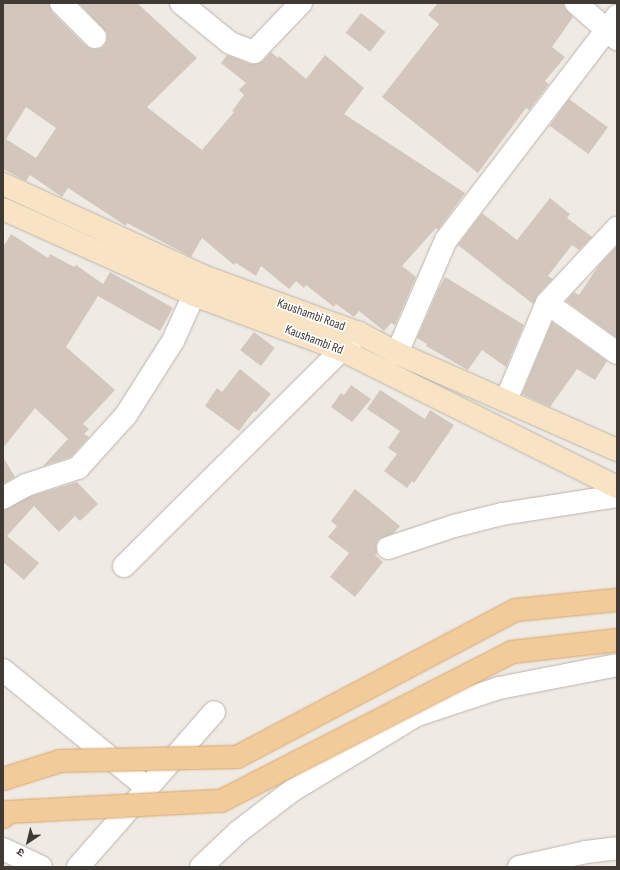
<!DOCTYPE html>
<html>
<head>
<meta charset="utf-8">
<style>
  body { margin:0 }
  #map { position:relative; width:620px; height:870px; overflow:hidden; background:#efeae4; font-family:"Sofia Sans Condensed","Noto Sans Devanagari",sans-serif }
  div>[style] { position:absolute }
  .building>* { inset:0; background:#d3c7bd; transform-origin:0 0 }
  .roads { filter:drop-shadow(0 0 1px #bdb3aa) drop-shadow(0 0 1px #bdb3aa) }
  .minor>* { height:22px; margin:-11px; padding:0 11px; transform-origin:11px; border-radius:11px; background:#fff }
  .secondary>* { height:22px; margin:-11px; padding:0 11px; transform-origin:11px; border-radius:11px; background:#f8e4c5 }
  .bridges { filter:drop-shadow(0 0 1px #d5a56c) drop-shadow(0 0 1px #d5a56c) }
  .primary-bridge>* { height:22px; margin:-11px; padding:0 11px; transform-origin:11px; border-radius:11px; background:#f2cb9a }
  span { translate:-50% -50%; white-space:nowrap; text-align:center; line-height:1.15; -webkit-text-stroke:3.5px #fff; paint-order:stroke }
  .street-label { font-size:13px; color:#413a34 }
  .frame { position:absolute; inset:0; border:4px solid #413a34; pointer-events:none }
  .north { position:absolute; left:8px; top:822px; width:40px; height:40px; -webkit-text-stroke:3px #fff; paint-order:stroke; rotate:215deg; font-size:11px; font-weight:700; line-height:16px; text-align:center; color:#413a34 }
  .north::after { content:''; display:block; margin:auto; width:14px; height:18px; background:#413a34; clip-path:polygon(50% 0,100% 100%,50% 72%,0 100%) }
</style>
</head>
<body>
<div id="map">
  <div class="building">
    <div style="clip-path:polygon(evenodd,3px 3px,49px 3px,52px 12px,86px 46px,92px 49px,99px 49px,104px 46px,107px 40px,107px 33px,79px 3px,137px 3px,197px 58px,147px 107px,202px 150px,234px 112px,232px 111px,244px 95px,239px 90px,246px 83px,221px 63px,227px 55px,250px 64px,256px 64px,263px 61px,271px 52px,278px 58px,279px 56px,306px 79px,325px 55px,364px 88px,344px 114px,465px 193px,438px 230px,436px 228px,402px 266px,416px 277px,395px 325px,391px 323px,384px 331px,359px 311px,354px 317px,336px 304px,334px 307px,306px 285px,304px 288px,296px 281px,289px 289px,261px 266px,256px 276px,236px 263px,234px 265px,202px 238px,191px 257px,127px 223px,126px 226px,68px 188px,62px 197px,30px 175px,26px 181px,3px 169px,3px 3px,26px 107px,56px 128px,36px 158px,6px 139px,26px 107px)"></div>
    <div style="clip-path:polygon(438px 3px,564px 3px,564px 7px,573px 17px,552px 47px,565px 57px,545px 81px,549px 84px,529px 110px,526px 108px,478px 173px,382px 97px,439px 24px,428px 15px)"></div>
    <div style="left:361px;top:13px;width:31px;height:25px;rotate:38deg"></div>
    <div style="left:569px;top:99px;width:48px;height:33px;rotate:36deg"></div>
    <div style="clip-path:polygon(550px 198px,570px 214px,567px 218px,592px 237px,579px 250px,572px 245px,548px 276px,553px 279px,538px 294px,533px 304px,458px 245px,482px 213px,517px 240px)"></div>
    <div style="clip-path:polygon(11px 234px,48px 258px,50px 254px,74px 267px,76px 265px,103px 284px,110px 272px,173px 308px,160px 331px,98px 296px,66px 347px,115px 390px,83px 424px,89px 429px,84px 434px,89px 437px,71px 457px,43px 466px,68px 439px,35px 408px,3px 448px,3px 247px)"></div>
    <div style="clip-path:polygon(617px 246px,617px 338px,566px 301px,574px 292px,579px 295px,599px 265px)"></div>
    <div style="clip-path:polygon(445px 277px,524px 325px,506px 367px,482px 350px,468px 370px,426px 346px,427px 344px,417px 338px,439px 288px)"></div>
    <div style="clip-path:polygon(552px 322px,607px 361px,595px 380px,577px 369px,550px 407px,522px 394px)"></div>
    <div style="left:254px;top:332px;width:26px;height:23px;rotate:37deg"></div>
    <div style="clip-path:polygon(240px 369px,271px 394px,256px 412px,254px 411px,239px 431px,205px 406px,217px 388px,222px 392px)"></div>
    <div style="clip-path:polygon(351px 385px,371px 399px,352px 422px,331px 407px,341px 393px,344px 395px)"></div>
    <div style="clip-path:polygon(380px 390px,425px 419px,430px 410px,454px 425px,414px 483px,412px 481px,407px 488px,384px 471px,397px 454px,388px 448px,400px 431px,367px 409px)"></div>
    <div style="clip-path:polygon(3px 457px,15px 477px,3px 484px)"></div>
    <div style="clip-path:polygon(77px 482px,98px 504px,80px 521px,75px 516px,59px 532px,34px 506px,7px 536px,39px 563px,24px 580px,3px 562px,3px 510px,31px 496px)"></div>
    <div style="clip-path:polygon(355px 489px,400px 526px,394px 533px,378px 540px,376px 545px,377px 553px,375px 555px,383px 562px,355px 597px,330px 577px,349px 553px,328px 537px,337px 526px,331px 521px)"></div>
  </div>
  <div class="roads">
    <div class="minor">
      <div style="left:61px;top:3px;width:48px;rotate:45deg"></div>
      <div style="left:181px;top:3px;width:63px;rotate:39.2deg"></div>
      <div style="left:230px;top:43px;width:26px;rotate:21deg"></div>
      <div style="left:254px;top:52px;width:68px;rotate:-46.2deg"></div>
      <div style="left:576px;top:3px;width:55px;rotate:41.3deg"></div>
      <div style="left:547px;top:303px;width:86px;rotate:35.5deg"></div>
      <div style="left:397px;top:353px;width:123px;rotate:-66.6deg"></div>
      <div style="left:446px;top:240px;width:282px;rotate:-52.6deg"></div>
      <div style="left:506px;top:400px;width:105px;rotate:-67.1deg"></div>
      <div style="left:547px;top:303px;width:103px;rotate:-47deg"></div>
      <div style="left:3px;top:498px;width:26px;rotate:-29deg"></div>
      <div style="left:26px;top:485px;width:55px;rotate:-18.1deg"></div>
      <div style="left:78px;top:468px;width:72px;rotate:-47.8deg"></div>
      <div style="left:126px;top:415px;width:88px;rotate:-57.6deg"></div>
      <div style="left:173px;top:341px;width:68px;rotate:-65.7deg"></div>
      <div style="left:388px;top:548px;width:70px;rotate:-18.4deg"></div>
      <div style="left:454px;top:526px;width:49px;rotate:-14deg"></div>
      <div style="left:502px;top:514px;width:116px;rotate:-8.9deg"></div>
      <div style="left:124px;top:566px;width:331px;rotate:-44.8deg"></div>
      <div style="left:3px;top:670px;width:186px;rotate:39.3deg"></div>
      <div style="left:3px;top:849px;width:42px;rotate:25.3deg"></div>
      <div style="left:78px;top:867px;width:206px;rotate:-48.7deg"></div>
      <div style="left:201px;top:867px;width:51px;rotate:-43.4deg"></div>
      <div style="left:238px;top:832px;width:69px;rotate:-37.4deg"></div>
      <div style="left:293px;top:790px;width:145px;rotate:-31.2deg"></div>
      <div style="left:417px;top:715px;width:86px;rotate:-18.2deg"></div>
      <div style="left:499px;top:688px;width:120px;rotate:-11deg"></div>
      <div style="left:519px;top:867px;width:69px;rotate:-12.6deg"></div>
      <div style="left:586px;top:852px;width:31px;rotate:-7deg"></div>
    </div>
    <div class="secondary">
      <div style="left:3px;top:184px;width:220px;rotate:24.7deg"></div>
      <div style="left:203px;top:276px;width:166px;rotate:20.1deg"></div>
      <div style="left:359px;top:333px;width:43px;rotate:27.8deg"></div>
      <div style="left:397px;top:353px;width:240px;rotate:23.8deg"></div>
      <div style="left:3px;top:209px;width:209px;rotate:24.2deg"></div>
      <div style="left:194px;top:295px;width:158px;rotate:20.4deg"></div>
      <div style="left:342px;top:350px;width:307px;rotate:26.5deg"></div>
    </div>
  </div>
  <div class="bridges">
    <div class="primary-bridge">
      <div style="left:3px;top:779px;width:60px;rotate:-17.5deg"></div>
      <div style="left:60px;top:761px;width:177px;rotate:-1.3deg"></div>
      <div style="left:237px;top:757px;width:315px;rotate:-27.8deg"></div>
      <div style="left:516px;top:610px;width:101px;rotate:-5.7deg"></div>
      <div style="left:3px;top:817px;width:7px;rotate:-45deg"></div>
      <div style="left:8px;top:812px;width:213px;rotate:-3deg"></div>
      <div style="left:221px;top:801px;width:327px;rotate:-27.1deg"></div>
      <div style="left:512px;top:652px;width:106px;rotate:-6.5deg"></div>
    </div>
  </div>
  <div class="street-label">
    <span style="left:311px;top:315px;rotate:20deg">Kaushambi Road</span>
    <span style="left:314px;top:340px;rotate:21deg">Kaushambi Rd</span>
  </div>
  <div class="frame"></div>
  <div class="north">उ</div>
</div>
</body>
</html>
